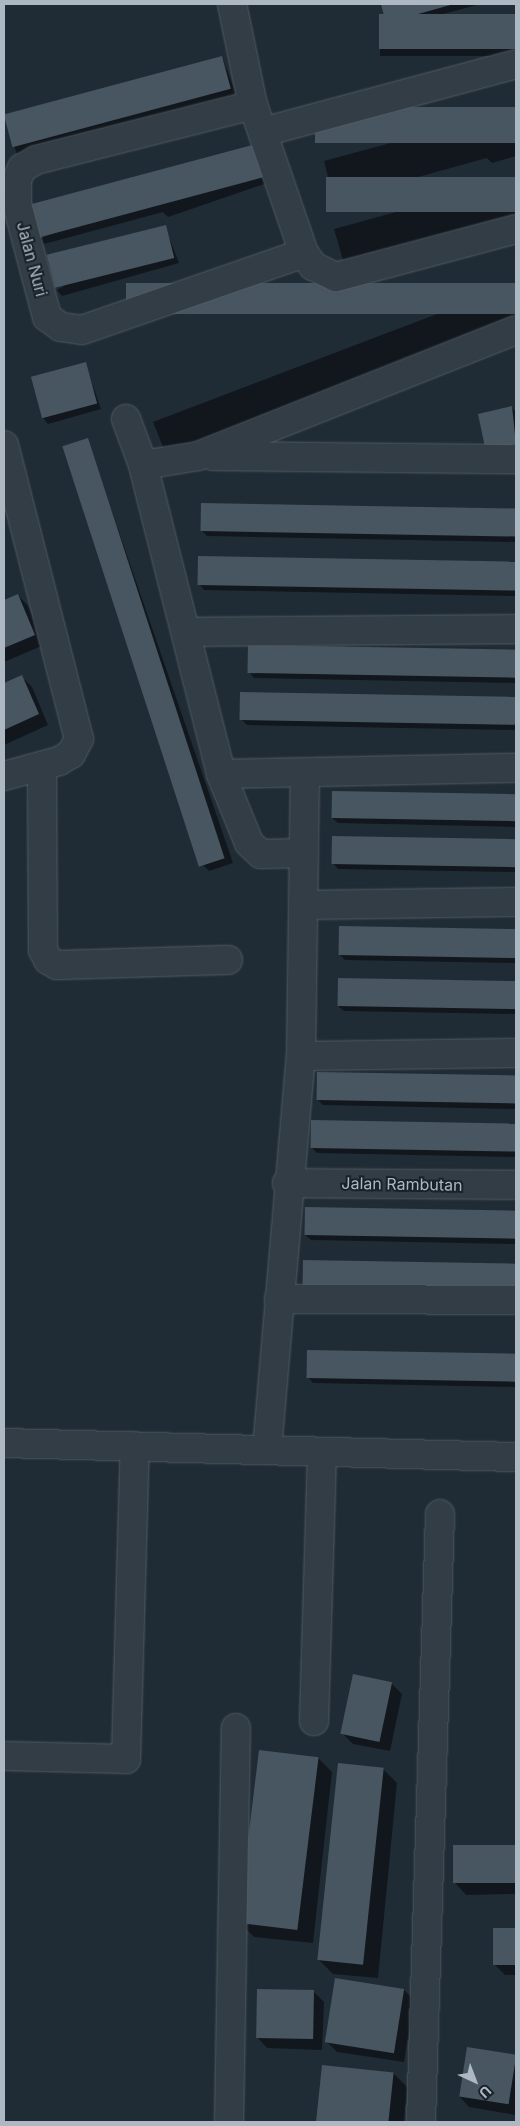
<!DOCTYPE html>
<html>
<head>
<meta charset="utf-8">
<style>
  body { margin:0 }
  #map { position:relative; width:520px; height:2126px; overflow:hidden; background:#202c35; font-family:Inter,sans-serif }
  div>[style] { position:absolute }
  .shadow>* { inset:0; background:#0007; transform-origin:0 0 }
  .building>* { inset:0; background:#485661; transform-origin:0 0 }
  .roads { filter:drop-shadow(0 0 1px #515b64) drop-shadow(0 0 1px #515b64) }
  .street>* { height:28px; margin:-14px; padding:0 14px; transform-origin:14px; border-radius:14px; background:#333d46 }
  span { translate:-50% -50%; white-space:nowrap; text-align:center; line-height:1.15; -webkit-text-stroke:4px #19222a; paint-order:stroke }
  .street-label { font-size:16px; color:#adb8c3 }
  .frame { position:absolute; inset:0; border:5px solid #adb8c3; pointer-events:none }
  .north { position:absolute; left:450px; top:2056px; width:50px; height:50px; -webkit-text-stroke:4px #19222a; paint-order:stroke; rotate:137deg; font-size:14px; font-weight:700; line-height:20px; text-align:center; color:#adb8c3 }
  .north::after { content:''; display:block; margin:auto; width:18px; height:22px; background:#adb8c3; clip-path:polygon(50% 0,100% 100%,50% 72%,0 100%) }
</style>
</head>
<body>
<div id="map">
  <div class="shadow">
    <div style="clip-path:polygon(382px 4px,480px 4px,393px 28px)"></div>
    <div style="left:516px;top:15px;width:41px;height:136px;rotate:90deg"></div>
    <div style="left:222px;top:57px;width:40px;height:226px;rotate:69deg"></div>
    <div style="clip-path:polygon(516px 109px,516px 156px,492px 163px,487px 158px,338px 199px,332px 193px,324px 161px)"></div>
    <div style="clip-path:polygon(261px 151px,270px 182px,168px 217px,163px 212px,44px 244px,39px 239px)"></div>
    <div style="clip-path:polygon(516px 179px,516px 226px,349px 265px,343px 260px,334px 229px)"></div>
    <div style="clip-path:polygon(165px 227px,179px 263px,62px 296px,57px 290px)"></div>
    <div style="clip-path:polygon(516px 284px,516px 321px,168px 453px,163px 447px,153px 422px)"></div>
    <div style="clip-path:polygon(85px 363px,101px 409px,48px 424px,43px 418px)"></div>
    <div style="clip-path:polygon(511px 407px,516px 412px,516px 451px,493px 457px)"></div>
    <div style="clip-path:polygon(87px 439px,233px 863px,209px 871px,203px 865px)"></div>
    <div style="clip-path:polygon(202px 504px,516px 510px,516px 542px,207px 536px,202px 531px)"></div>
    <div style="clip-path:polygon(199px 557px,516px 564px,516px 596px,204px 590px,199px 584px)"></div>
    <div style="clip-path:polygon(18px 595px,28px 606px,44px 645px,4px 662px,4px 601px)"></div>
    <div style="clip-path:polygon(249px 646px,516px 650px,516px 683px,254px 678px,249px 672px)"></div>
    <div style="clip-path:polygon(22px 677px,32px 687px,48px 725px,4px 745px,4px 684px)"></div>
    <div style="clip-path:polygon(242px 693px,516px 698px,516px 730px,247px 725px,241px 719px)"></div>
    <div style="clip-path:polygon(333px 792px,516px 795px,516px 827px,338px 823px,332px 818px)"></div>
    <div style="clip-path:polygon(334px 837px,516px 840px,516px 872px,338px 869px,333px 863px)"></div>
    <div style="clip-path:polygon(340px 928px,516px 931px,516px 963px,345px 960px,339px 954px)"></div>
    <div style="clip-path:polygon(339px 979px,516px 983px,516px 1014px,344px 1011px,338px 1006px)"></div>
    <div style="clip-path:polygon(318px 1073px,516px 1077px,516px 1109px,323px 1105px,317px 1099px)"></div>
    <div style="clip-path:polygon(312px 1121px,516px 1125px,516px 1157px,317px 1153px,312px 1148px)"></div>
    <div style="clip-path:polygon(306px 1208px,516px 1212px,516px 1244px,311px 1240px,305px 1235px)"></div>
    <div style="clip-path:polygon(308px 1351px,516px 1355px,516px 1387px,313px 1383px,308px 1377px)"></div>
    <div style="clip-path:polygon(391px 1683px,402px 1694px,390px 1751px,353px 1744px,342px 1733px)"></div>
    <div style="clip-path:polygon(318px 1758px,332px 1772px,313px 1943px,254px 1937px,240px 1923px)"></div>
    <div style="clip-path:polygon(383px 1769px,397px 1783px,378px 1978px,333px 1974px,319px 1960px)"></div>
    <div style="clip-path:polygon(516px 1846px,516px 1894px,466px 1895px,456px 1884px,455px 1848px)"></div>
    <div style="clip-path:polygon(516px 1929px,516px 1975px,505px 1975px,494px 1964px,494px 1930px)"></div>
    <div style="clip-path:polygon(404px 1990px,414px 2000px,404px 2062px,337px 2052px,327px 2042px)"></div>
    <div style="clip-path:polygon(313px 1991px,324px 2002px,322px 2050px,267px 2048px,257px 2037px)"></div>
    <div style="clip-path:polygon(468px 2048px,516px 2057px,516px 2115px,469px 2107px,459px 2096px)"></div>
    <div style="clip-path:polygon(323px 2067px,393px 2073px,407px 2087px,404px 2122px,318px 2122px)"></div>
  </div>
  <div class="building">
    <div style="clip-path:polygon(381px 4px,454px 4px,386px 23px)"></div>
    <div style="left:516px;top:14px;width:35px;height:137px;rotate:90deg"></div>
    <div style="left:222px;top:56px;width:34px;height:226px;rotate:75deg"></div>
    <div style="left:516px;top:107px;width:36px;height:201px;rotate:90deg"></div>
    <div style="left:256px;top:144px;width:34px;height:236px;rotate:75deg"></div>
    <div style="left:516px;top:177px;width:35px;height:190px;rotate:90deg"></div>
    <div style="left:166px;top:225px;width:34px;height:123px;rotate:76deg"></div>
    <div style="left:516px;top:283px;width:31px;height:390px;rotate:90deg"></div>
    <div style="left:86px;top:362px;width:43px;height:57px;rotate:75deg"></div>
    <div style="clip-path:polygon(512px 406px,516px 444px,486px 452px,478px 414px)"></div>
    <div style="left:88px;top:438px;width:442px;height:27px;rotate:72deg"></div>
    <div style="left:201px;top:503px;width:315px;height:28px;rotate:1deg"></div>
    <div style="left:198px;top:556px;width:318px;height:29px;rotate:1deg"></div>
    <div style="clip-path:polygon(18px 594px,35px 635px,4px 648px,4px 600px)"></div>
    <div style="left:248px;top:645px;width:268px;height:28px;rotate:1deg"></div>
    <div style="clip-path:polygon(22px 675px,39px 714px,4px 730px,4px 683px)"></div>
    <div style="left:240px;top:692px;width:276px;height:28px;rotate:1deg"></div>
    <div style="left:332px;top:791px;width:184px;height:27px;rotate:1deg"></div>
    <div style="left:332px;top:836px;width:184px;height:28px;rotate:1deg"></div>
    <div style="left:339px;top:926px;width:177px;height:29px;rotate:1deg"></div>
    <div style="left:338px;top:978px;width:178px;height:28px;rotate:1deg"></div>
    <div style="left:317px;top:1072px;width:199px;height:28px;rotate:1deg"></div>
    <div style="left:311px;top:1120px;width:205px;height:28px;rotate:1deg"></div>
    <div style="left:305px;top:1207px;width:211px;height:28px;rotate:1deg"></div>
    <div style="left:303px;top:1260px;width:213px;height:29px;rotate:1deg"></div>
    <div style="left:307px;top:1350px;width:209px;height:28px;rotate:1deg"></div>
    <div style="left:353px;top:1674px;width:40px;height:61px;rotate:12deg"></div>
    <div style="left:259px;top:1750px;width:60px;height:174px;rotate:7deg"></div>
    <div style="left:338px;top:1763px;width:46px;height:198px;rotate:6deg"></div>
    <div style="left:516px;top:1845px;width:38px;height:63px;rotate:90deg"></div>
    <div style="left:493px;top:1928px;width:23px;height:37px"></div>
    <div style="left:335px;top:1978px;width:70px;height:65px;rotate:9deg"></div>
    <div style="left:257px;top:1989px;width:57px;height:49px;rotate:1deg"></div>
    <div style="left:467px;top:2047px;width:50px;height:50px;rotate:9deg"></div>
    <div style="left:322px;top:2065px;width:72px;height:57px;rotate:6deg"></div>
  </div>
  <div class="roads">
    <div class="street">
      <div style="left:232px;top:4px;width:103px;rotate:78.3deg"></div>
      <div style="left:253px;top:105px;width:157px;rotate:71deg"></div>
      <div style="left:304px;top:253px;width:16px;rotate:55deg"></div>
      <div style="left:313px;top:266px;width:25px;rotate:26deg"></div>
      <div style="left:336px;top:277px;width:186px;rotate:-14.9deg"></div>
      <div style="left:253px;top:105px;width:224px;rotate:165.8deg"></div>
      <div style="left:36px;top:160px;width:16px;rotate:150deg"></div>
      <div style="left:22px;top:168px;width:13px;rotate:113deg"></div>
      <div style="left:17px;top:180px;width:24px;rotate:90deg"></div>
      <div style="left:17px;top:204px;width:117px;rotate:75.1deg"></div>
      <div style="left:47px;top:317px;width:17px;rotate:36deg"></div>
      <div style="left:61px;top:327px;width:21px;rotate:8deg"></div>
      <div style="left:82px;top:330px;width:235px;rotate:-19.1deg"></div>
      <div style="left:263px;top:132px;width:262px;rotate:-15deg"></div>
      <div style="left:126px;top:419px;width:49px;rotate:69.7deg"></div>
      <div style="left:143px;top:465px;width:319px;rotate:75.8deg"></div>
      <div style="left:221px;top:774px;width:74px;rotate:67.9deg"></div>
      <div style="left:249px;top:843px;width:16px;rotate:43deg"></div>
      <div style="left:261px;top:854px;width:43px;rotate:-1.3deg"></div>
      <div style="left:4px;top:445px;width:303px;rotate:75.7deg"></div>
      <div style="left:79px;top:739px;width:17px;rotate:118deg"></div>
      <div style="left:71px;top:754px;width:14px;rotate:150deg"></div>
      <div style="left:59px;top:761px;width:57px;rotate:164.7deg"></div>
      <div style="left:213px;top:456px;width:303px;rotate:0.6deg"></div>
      <div style="left:143px;top:465px;width:56px;rotate:-9.3deg"></div>
      <div style="left:198px;top:456px;width:342px;rotate:-21.6deg"></div>
      <div style="left:187px;top:632px;width:329px;rotate:-0.5deg"></div>
      <div style="left:42px;top:766px;width:184px;rotate:89.7deg"></div>
      <div style="left:43px;top:950px;width:11px;rotate:63deg"></div>
      <div style="left:48px;top:960px;width:10px;rotate:29deg"></div>
      <div style="left:57px;top:965px;width:171px;rotate:-1.7deg"></div>
      <div style="left:221px;top:774px;width:295px;rotate:-1.2deg"></div>
      <div style="left:303px;top:905px;width:213px;rotate:-0.8deg"></div>
      <div style="left:301px;top:1056px;width:215px;rotate:-0.8deg"></div>
      <div style="left:287px;top:1183px;width:229px;rotate:0.5deg"></div>
      <div style="left:279px;top:1299px;width:237px;rotate:0.2deg"></div>
      <div style="left:4px;top:1443px;width:512px;rotate:1.57deg"></div>
      <div style="left:267px;top:1450px;width:395px;rotate:-85.1deg"></div>
      <div style="left:301px;top:1056px;width:282px;rotate:-89.2deg"></div>
      <div style="left:314px;top:1721px;width:269px;rotate:-88.3deg"></div>
      <div style="left:4px;top:1756px;width:122px;rotate:1.4deg"></div>
      <div style="left:126px;top:1759px;width:313px;rotate:-88.4deg"></div>
      <div style="left:229px;top:2122px;width:394px;rotate:-89deg"></div>
      <div style="left:421px;top:2122px;width:608px;rotate:-88.21deg"></div>
    </div>
  </div>
  <div class="street-label">
    <span style="left:32px;top:259px;rotate:75deg">Jalan Nuri</span>
    <span style="left:402px;top:1184px;rotate:1deg">Jalan Rambutan</span>
  </div>
  <div class="frame"></div>
  <div class="north">U</div>
</div>
</body>
</html>
